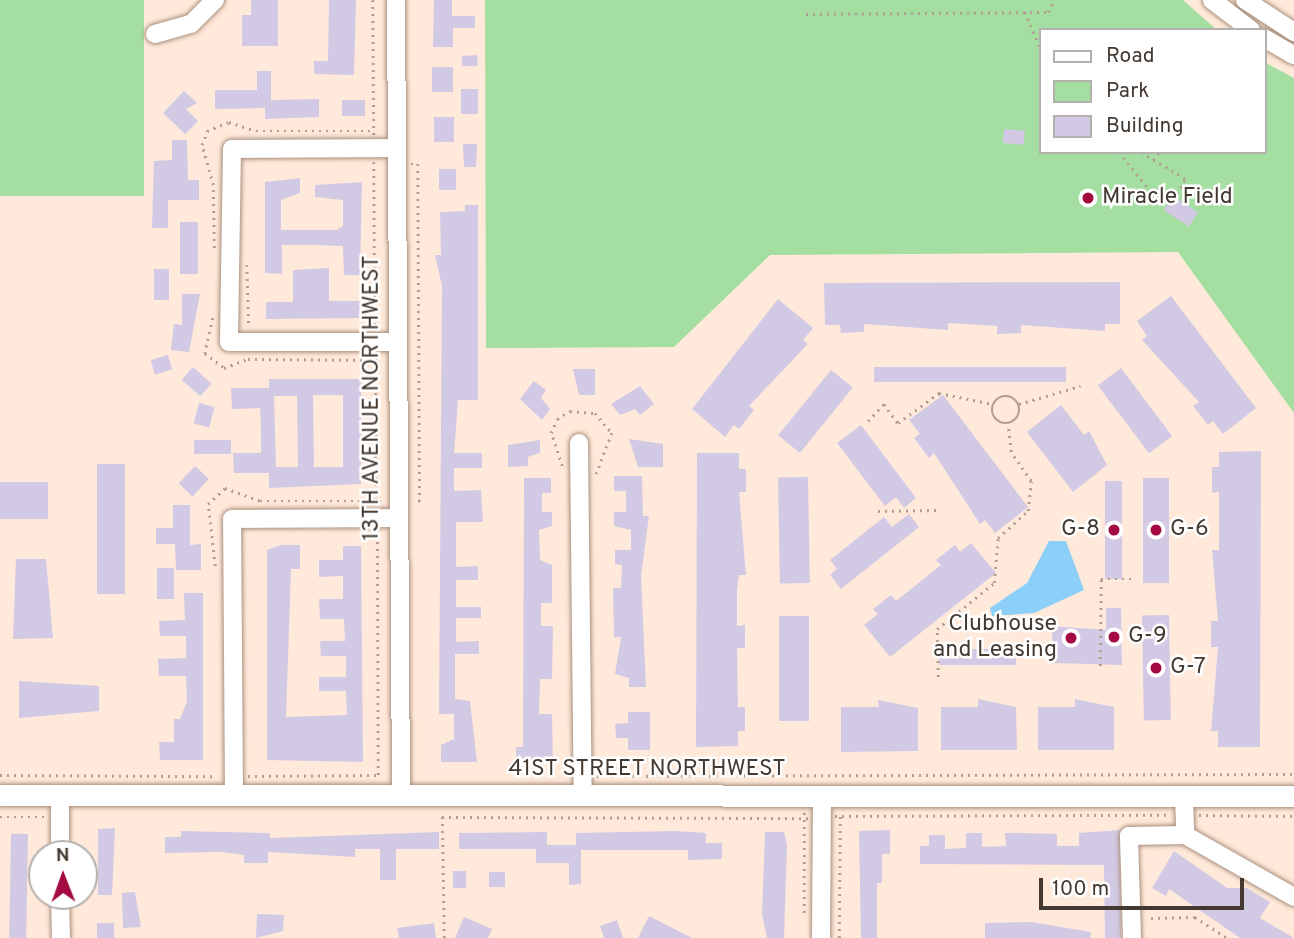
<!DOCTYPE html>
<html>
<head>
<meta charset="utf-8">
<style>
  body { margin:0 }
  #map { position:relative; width:1294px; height:938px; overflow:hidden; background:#ffe9da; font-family:Overpass,sans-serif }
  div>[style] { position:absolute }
  .green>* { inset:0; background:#a5dea1; transform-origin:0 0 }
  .water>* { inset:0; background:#8cd0f9 }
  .building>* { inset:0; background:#d2c9e4; transform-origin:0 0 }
  .path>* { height:2.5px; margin-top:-1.25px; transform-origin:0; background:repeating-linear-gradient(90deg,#b19f93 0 2px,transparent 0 7px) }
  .path>.ring { margin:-1.25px; padding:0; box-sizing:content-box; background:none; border:2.5px solid #b19f93; border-radius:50% }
  .roads { filter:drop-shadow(0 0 2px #a9907e) drop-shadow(0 0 2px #a9907e) }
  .minor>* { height:18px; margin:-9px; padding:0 9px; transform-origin:9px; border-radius:9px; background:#fff }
  .major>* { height:21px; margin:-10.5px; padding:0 10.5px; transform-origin:10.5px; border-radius:10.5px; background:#fff }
  .dots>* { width:19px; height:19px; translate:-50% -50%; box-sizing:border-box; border:4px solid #fff; border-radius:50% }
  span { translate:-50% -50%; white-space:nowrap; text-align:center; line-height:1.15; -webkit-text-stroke:5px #fff; paint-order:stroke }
  .poi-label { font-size:23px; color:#443931 }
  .left { translate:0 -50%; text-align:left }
  .right { translate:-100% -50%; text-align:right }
  .street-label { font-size:23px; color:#443931 }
  .legend { position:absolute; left:1039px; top:28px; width:228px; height:126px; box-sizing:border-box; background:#fff; border:2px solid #b4b0ad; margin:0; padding:9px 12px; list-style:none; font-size:21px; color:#443931 }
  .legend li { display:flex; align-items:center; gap:14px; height:35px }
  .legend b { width:35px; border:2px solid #b4b0ad }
  .north { position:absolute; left:28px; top:840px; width:70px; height:70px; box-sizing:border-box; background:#fff; border:2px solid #b4b0ad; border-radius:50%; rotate:359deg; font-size:19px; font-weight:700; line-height:28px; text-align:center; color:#443931 }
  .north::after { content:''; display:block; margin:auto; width:24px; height:32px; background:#a40942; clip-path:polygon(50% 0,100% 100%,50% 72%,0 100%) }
  .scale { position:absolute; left:1039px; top:878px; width:205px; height:32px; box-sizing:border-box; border:4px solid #443931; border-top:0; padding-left:9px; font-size:21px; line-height:24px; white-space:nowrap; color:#443931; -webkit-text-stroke:5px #fff; paint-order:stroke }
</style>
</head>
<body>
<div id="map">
  <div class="green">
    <div style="left:0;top:0;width:144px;height:196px"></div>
    <div style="clip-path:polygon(485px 0,1183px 0,1217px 30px,1040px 30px,1040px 152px,1264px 152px,1264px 62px,1294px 78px,1294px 413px,1178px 252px,770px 255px,674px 347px,486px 348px)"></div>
  </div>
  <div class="water">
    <div style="clip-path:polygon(1049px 541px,1066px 541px,1084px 590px,1034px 613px,992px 616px,990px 608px,1027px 583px)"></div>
  </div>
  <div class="building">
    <div style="clip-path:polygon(251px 0,278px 0,278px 46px,242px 46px,242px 15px,251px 15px)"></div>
    <div style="clip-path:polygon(329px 0,356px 0,354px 75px,314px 74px,314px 61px,328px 61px)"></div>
    <div style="clip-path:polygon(434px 0,452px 0,452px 16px,475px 16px,475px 28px,453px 28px,453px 47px,433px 47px)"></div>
    <div style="clip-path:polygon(477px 55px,478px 66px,462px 66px,462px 56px)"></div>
    <div style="left:453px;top:67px;width:25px;height:21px;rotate:90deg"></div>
    <div style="clip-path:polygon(257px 71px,271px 71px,271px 100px,319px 99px,319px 117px,265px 119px,265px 108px,215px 109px,215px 90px,257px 90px)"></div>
    <div style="left:461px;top:89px;width:17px;height:25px"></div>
    <div style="clip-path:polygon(184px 91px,197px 103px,186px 109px,198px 121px,185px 134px,163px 113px)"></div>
    <div style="left:365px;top:100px;width:16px;height:23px;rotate:90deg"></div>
    <div style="left:434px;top:117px;width:20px;height:25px"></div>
    <div style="left:1004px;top:129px;width:21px;height:14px;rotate:5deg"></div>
    <div style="clip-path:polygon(172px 140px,187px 140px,188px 180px,199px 180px,199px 200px,168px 200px,168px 228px,152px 228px,154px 161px,172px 160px)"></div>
    <div style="clip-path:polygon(463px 144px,477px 144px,476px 167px,464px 167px)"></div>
    <div style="left:439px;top:169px;width:17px;height:21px"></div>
    <div style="clip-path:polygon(300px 178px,300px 193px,281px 200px,281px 230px,337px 230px,343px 226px,343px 200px,315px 197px,315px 185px,362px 182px,360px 275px,344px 275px,343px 246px,315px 245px,282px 245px,282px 274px,265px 273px,265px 182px)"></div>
    <div style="left:1173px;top:196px;width:30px;height:17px;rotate:33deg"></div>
    <div style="clip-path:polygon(465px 205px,478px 205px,478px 400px,458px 400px,454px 453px,482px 453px,482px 468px,454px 468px,454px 491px,481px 490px,483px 522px,456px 522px,456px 567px,478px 566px,478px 580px,456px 580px,456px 607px,481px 607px,481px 618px,456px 618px,456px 642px,479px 641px,479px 654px,455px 654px,455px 699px,470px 701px,477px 762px,441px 762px,441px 745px,454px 739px,454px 714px,439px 714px,442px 286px,435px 255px,441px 255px,440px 212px,465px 211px)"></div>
    <div style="left:180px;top:222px;width:18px;height:52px"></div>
    <div style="clip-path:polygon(329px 268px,329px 301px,360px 301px,360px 318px,266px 319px,266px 302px,293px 302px,293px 270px)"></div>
    <div style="left:154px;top:269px;width:15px;height:31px"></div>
    <div style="clip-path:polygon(1120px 282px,1120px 324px,1105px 324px,1105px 331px,1021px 325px,1021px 333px,997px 334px,997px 326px,948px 323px,948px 330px,864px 324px,864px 332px,841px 333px,840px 325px,825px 325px,824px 283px)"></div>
    <div style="clip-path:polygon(182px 294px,200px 294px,189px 352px,171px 350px,174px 324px,182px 325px)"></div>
    <div style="clip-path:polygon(1171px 296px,1256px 408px,1223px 434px,1213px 421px,1208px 425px,1193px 406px,1199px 402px,1142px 340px,1147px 336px,1137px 321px)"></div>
    <div style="clip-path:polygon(778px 299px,813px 328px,803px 340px,808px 344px,749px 406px,754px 410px,739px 429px,734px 425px,725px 437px,692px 409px)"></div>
    <div style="left:168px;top:355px;width:15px;height:18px;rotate:74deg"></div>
    <div style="left:193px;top:367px;width:25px;height:17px;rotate:42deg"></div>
    <div style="left:1066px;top:367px;width:15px;height:192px;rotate:90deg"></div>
    <div style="left:1121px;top:368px;width:85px;height:29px;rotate:53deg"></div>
    <div style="clip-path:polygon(573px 369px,595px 369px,595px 395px,579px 395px)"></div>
    <div style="left:831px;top:370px;width:28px;height:84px;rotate:39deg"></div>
    <div style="clip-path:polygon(evenodd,269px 379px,361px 379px,361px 484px,269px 488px,269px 473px,234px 473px,233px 453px,261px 453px,261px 426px,260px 408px,232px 409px,231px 388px,269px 388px,269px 379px,313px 395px,343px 395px,343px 467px,314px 467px,313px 395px,269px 379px,274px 396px,297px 396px,298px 467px,276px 467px,274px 396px)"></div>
    <div style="clip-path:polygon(534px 381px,546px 390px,541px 398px,550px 409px,542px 420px,520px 399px)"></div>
    <div style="clip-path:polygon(640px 386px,654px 404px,640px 415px,635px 409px,620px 415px,611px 404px)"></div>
    <div style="clip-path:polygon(943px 395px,1028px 507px,995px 533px,985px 520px,980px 524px,934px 453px,929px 458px,914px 438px,920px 434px,909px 420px)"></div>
    <div style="left:199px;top:403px;width:16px;height:21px;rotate:15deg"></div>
    <div style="clip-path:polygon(1061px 405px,1084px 435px,1089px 431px,1107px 465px,1073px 492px,1027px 432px)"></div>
    <div style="clip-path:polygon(861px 425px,916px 498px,904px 508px,896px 497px,885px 506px,837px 443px)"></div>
    <div style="clip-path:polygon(629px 439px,663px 444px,663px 467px,638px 467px)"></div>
    <div style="left:231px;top:440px;width:14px;height:37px;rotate:90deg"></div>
    <div style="clip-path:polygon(540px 440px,540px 453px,528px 457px,528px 466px,508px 467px,508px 445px)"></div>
    <div style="clip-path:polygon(1261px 451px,1260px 747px,1218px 747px,1218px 731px,1211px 731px,1218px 647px,1211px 647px,1211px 621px,1218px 621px,1212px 550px,1219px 550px,1219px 492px,1212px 493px,1212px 467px,1219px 467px,1219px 452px)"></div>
    <div style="clip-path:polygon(697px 453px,739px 453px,739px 469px,746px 469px,746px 492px,739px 492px,746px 575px,739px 575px,737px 590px,737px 626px,745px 625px,745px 648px,737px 648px,738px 707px,745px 707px,745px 731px,738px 731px,738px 746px,696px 747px)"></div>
    <div style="left:125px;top:464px;width:130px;height:28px;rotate:90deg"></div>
    <div style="left:195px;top:466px;width:19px;height:24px;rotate:43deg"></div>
    <div style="clip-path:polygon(614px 476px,642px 476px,643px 516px,649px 516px,641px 576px,646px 687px,629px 687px,629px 678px,615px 674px,621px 637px,614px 637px,613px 588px,621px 588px,622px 565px,615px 564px,615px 550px,631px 550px,631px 530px,614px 526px,614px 512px,626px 512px,626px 491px,614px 491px)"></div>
    <div style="left:808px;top:477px;width:106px;height:30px;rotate:89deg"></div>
    <div style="clip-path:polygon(524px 478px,551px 478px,551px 493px,542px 493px,542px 512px,552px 512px,552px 526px,539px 530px,540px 560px,552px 565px,552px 603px,541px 603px,541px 626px,553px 626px,552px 679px,540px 679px,539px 714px,552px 714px,553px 763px,516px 763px,516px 747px,523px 747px)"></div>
    <div style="left:1143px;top:478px;width:26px;height:105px"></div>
    <div style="left:1105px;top:481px;width:17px;height:98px"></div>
    <div style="left:0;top:482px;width:48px;height:37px"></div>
    <div style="clip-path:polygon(173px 505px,190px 505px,190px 545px,201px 544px,201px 570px,176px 570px,175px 544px,156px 544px,156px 528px,173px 528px)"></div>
    <div style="clip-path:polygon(909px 514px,919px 527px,841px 589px,830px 575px,837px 569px,830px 560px,884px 517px,892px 527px)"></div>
    <div style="clip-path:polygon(971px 543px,996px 573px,890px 657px,864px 625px,878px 614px,873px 609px,891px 595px,896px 601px,941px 565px,936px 560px,955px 545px,960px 552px)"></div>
    <div style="clip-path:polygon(281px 545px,300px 545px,300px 569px,291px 569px,286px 717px,347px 715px,346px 691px,319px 691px,319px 677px,346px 677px,346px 656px,321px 656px,320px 641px,345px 641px,344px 619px,320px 619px,319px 599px,343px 599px,343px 576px,319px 577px,319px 560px,343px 560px,343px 546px,361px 546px,363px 762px,267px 760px,267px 550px)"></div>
    <div style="clip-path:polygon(16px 559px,46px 559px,53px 638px,13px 639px)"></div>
    <div style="left:157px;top:568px;width:17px;height:31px"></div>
    <div style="clip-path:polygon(184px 593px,203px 593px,203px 760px,160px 760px,159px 742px,174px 742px,174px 719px,180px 719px,187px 701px,186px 676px,159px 676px,158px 659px,186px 658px,186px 636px,160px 636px,159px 621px,185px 620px)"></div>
    <div style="clip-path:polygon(1106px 608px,1121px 608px,1122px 665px,1055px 663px,1051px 626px,1106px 630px)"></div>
    <div style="left:1169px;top:615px;width:105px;height:27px;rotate:89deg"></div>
    <div style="left:779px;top:616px;width:30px;height:105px"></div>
    <div style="left:939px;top:649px;width:77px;height:16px"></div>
    <div style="clip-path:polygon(19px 681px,99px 686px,99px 711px,19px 718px)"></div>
    <div style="clip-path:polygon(978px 699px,1016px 707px,1017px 750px,941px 750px,941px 707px,978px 707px)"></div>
    <div style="clip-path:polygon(1075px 699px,1114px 707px,1114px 750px,1038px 750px,1038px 707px,1075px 707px)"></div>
    <div style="clip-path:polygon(878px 700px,918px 708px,918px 751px,841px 752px,841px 707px,879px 707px)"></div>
    <div style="clip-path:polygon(628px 712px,650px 712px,650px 750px,628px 750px,628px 738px,616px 738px,615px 724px,628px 723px)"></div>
    <div style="clip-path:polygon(115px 828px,112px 895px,98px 895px,98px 829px)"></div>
    <div style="clip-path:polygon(890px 830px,890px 854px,882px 854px,882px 883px,877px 883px,877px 938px,861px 938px,859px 831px)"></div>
    <div style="clip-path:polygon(1120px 830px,1121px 938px,1105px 938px,1104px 865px,920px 864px,920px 846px,929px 846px,929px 835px,945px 835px,945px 849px,966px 848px,966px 833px,982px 833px,982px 847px,1006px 846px,1005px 833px,1021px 833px,1057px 834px,1057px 846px,1079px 846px,1079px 833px)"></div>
    <div style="clip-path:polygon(181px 831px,270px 833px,270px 838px,439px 832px,439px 849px,396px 849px,396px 880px,380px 880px,380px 849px,355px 849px,355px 857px,268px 852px,268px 863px,244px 863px,244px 855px,220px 852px,165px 853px,165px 837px,181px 837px)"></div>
    <div style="clip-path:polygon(676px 831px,706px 833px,706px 843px,722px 843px,722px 859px,688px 860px,688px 850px,581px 850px,581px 884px,569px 885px,569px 863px,536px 863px,536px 849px,459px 849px,459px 833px,547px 832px,547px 845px,576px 845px,576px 833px)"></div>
    <div style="clip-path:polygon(765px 832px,784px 832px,787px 845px,784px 938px,767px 938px,762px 914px)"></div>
    <div style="left:28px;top:834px;width:104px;height:17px;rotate:91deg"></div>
    <div style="clip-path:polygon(1174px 851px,1227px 888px,1247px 888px,1270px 902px,1260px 918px,1294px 938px,1240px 938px,1169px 889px,1166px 896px,1152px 888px)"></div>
    <div style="left:466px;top:871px;width:17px;height:13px;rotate:90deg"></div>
    <div style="left:489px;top:872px;width:16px;height:15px"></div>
    <div style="clip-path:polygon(135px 892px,141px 927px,123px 928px,122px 893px)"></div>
    <div style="clip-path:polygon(257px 914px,284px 915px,283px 931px,256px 938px)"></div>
    <div style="clip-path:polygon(649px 916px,692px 938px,638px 938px)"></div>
    <div style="clip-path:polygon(464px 917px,492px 929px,488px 938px,455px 938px)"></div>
    <div style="clip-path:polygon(617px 920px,623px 938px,604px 938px,600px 926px)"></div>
    <div style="clip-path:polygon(1031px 922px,1091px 932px,1090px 938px,985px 938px,985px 923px)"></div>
    <div style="left:114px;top:923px;width:15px;height:17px;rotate:90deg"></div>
    <div style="clip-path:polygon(434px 923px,436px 938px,399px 938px,397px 928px)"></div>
  </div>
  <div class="path">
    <div style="left:373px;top:0;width:135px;rotate:89.6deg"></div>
    <div style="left:1025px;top:12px;width:38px;rotate:67deg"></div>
    <div style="left:806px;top:14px;width:242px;rotate:-0.5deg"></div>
    <div style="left:1048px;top:12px;width:13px;rotate:-63deg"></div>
    <div style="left:1119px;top:152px;width:65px;rotate:51.2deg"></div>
    <div style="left:1160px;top:203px;width:17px;rotate:-57deg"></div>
    <div style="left:1169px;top:189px;width:9px;rotate:32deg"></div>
    <div style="left:1177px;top:194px;width:17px;rotate:-62deg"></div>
    <div style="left:1185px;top:179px;width:52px;rotate:-149deg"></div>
    <div style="left:1153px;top:160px;width:10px;rotate:-53deg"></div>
    <div style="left:374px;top:162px;width:165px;rotate:89.7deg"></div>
    <div style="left:411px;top:164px;width:7px"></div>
    <div style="left:418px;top:164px;width:337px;rotate:89.7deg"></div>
    <div style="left:420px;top:501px;width:6px;rotate:180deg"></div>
    <div style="left:214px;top:248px;width:63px;rotate:-90.9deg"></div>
    <div style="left:213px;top:185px;width:41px;rotate:-105.4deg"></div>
    <div style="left:202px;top:145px;width:15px;rotate:-70deg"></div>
    <div style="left:207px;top:131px;width:24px;rotate:-22deg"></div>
    <div style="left:229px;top:122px;width:28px;rotate:18deg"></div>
    <div style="left:256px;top:131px;width:116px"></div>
    <div style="left:247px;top:265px;width:62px;rotate:88.2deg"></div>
    <div style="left:213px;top:318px;width:36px;rotate:103deg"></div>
    <div style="left:205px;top:353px;width:24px;rotate:38deg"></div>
    <div style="left:224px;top:368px;width:26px;rotate:-21deg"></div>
    <div style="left:248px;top:359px;width:128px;rotate:0.4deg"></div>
    <div style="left:376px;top:358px;width:144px;rotate:90deg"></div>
    <div class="ring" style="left:992px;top:396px;width:25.5px;height:25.5px"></div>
    <div style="left:1019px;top:404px;width:64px;rotate:-16.4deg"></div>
    <div style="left:868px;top:421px;width:23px;rotate:-47deg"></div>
    <div style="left:884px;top:404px;width:24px;rotate:54deg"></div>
    <div style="left:898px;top:423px;width:51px;rotate:-36.2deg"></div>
    <div style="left:939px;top:393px;width:55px;rotate:11.5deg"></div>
    <div style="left:562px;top:466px;width:35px;rotate:-108deg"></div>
    <div style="left:551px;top:433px;width:15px;rotate:-67deg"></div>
    <div style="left:557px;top:419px;width:15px;rotate:-32deg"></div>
    <div style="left:570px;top:411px;width:25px;rotate:5deg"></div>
    <div style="left:595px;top:413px;width:26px;rotate:50deg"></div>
    <div style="left:612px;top:433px;width:45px;rotate:110.9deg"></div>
    <div style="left:878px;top:511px;width:59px;rotate:-1deg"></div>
    <div style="left:215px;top:566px;width:62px;rotate:-96.4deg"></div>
    <div style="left:208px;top:504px;width:23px;rotate:-43deg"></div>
    <div style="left:225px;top:488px;width:37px;rotate:20deg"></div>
    <div style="left:260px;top:501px;width:123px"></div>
    <div style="left:1100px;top:666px;width:87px;rotate:-89.3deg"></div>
    <div style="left:1101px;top:579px;width:31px"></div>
    <div style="left:938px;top:677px;width:48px;rotate:-91.2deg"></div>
    <div style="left:937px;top:629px;width:73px;rotate:-38.9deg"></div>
    <div style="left:994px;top:583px;width:45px;rotate:-84.9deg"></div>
    <div style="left:998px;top:538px;width:40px;rotate:-42deg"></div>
    <div style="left:1028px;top:511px;width:30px;rotate:-84deg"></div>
    <div style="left:1031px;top:481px;width:35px;rotate:-125deg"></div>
    <div style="left:1011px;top:452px;width:27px;rotate:-96deg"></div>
    <div style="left:0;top:775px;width:217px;rotate:0.3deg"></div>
    <div style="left:248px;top:776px;width:130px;rotate:-0.4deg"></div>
    <div style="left:378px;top:775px;width:242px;rotate:-90.2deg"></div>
    <div style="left:597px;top:776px;width:697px;rotate:-0.16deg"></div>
    <div style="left:1199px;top:815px;width:95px;rotate:0.6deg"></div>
    <div style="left:835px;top:816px;width:333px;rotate:-0.2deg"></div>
    <div style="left:0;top:817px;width:46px"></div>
    <div style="left:804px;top:913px;width:102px;rotate:-90deg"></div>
    <div style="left:1151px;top:918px;width:44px;rotate:-1.3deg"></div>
    <div style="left:1195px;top:917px;width:37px;rotate:33deg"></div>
    <div style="left:444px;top:938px;width:121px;rotate:-90.9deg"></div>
    <div style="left:442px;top:817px;width:366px;rotate:0.2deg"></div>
    <div style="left:839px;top:938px;width:122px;rotate:-89.5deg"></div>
  </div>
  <div class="roads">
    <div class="minor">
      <div style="left:396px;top:0;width:796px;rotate:89.64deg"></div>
      <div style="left:1212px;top:0;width:49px;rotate:37.6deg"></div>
      <div style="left:1245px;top:0;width:59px;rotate:33.1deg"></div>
      <div style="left:155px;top:34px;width:37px;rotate:-16deg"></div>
      <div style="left:191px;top:24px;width:34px;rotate:-45deg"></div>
      <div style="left:1264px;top:38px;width:34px;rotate:30deg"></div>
      <div style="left:397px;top:148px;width:165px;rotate:179.7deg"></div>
      <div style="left:232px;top:149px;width:193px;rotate:90.9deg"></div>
      <div style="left:229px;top:342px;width:168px"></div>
      <div style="left:579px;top:443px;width:354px;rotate:89.4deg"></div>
      <div style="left:60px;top:795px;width:59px;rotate:90deg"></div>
      <div style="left:234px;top:796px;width:277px;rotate:-90.4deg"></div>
      <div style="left:232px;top:519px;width:166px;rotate:-0.3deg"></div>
      <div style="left:1184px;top:797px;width:38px;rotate:88deg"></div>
      <div style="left:60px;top:896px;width:42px;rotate:88.6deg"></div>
      <div style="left:821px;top:938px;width:141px;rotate:-89.6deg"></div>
      <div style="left:1132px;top:938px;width:102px;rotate:-91.7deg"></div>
      <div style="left:1129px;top:836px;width:56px;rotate:-1deg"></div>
      <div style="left:1185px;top:835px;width:125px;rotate:29.6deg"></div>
    </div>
    <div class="major">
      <div style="left:0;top:795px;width:1294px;rotate:0.04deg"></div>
    </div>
  </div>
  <div class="dots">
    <div style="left:1088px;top:198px;background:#a40942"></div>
    <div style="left:1114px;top:530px;background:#a40942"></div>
    <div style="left:1156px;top:530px;background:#a40942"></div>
    <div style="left:1114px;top:637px;background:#a40942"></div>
    <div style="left:1071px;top:638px;background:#a40942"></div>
    <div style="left:1156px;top:668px;background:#a40942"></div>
  </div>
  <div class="poi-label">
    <span class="left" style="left:1102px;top:198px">Miracle Field</span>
    <span class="right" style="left:1100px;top:530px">G-8</span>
    <span class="left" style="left:1170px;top:530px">G-6</span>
    <span class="right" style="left:1057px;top:638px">Clubhouse<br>and Leasing</span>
    <span class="left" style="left:1128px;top:637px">G-9</span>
    <span class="left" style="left:1170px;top:668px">G-7</span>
  </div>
  <div class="street-label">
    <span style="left:373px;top:398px;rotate:-90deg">13TH AVENUE NORTHWEST</span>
    <span style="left:647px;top:770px">41ST STREET NORTHWEST</span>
  </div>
  <ul class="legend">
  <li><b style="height:9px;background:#fff"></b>Road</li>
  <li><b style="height:19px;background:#a5dea1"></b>Park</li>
  <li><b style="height:19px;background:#d2c9e4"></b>Building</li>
  </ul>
  <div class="north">N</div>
  <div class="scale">100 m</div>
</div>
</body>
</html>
